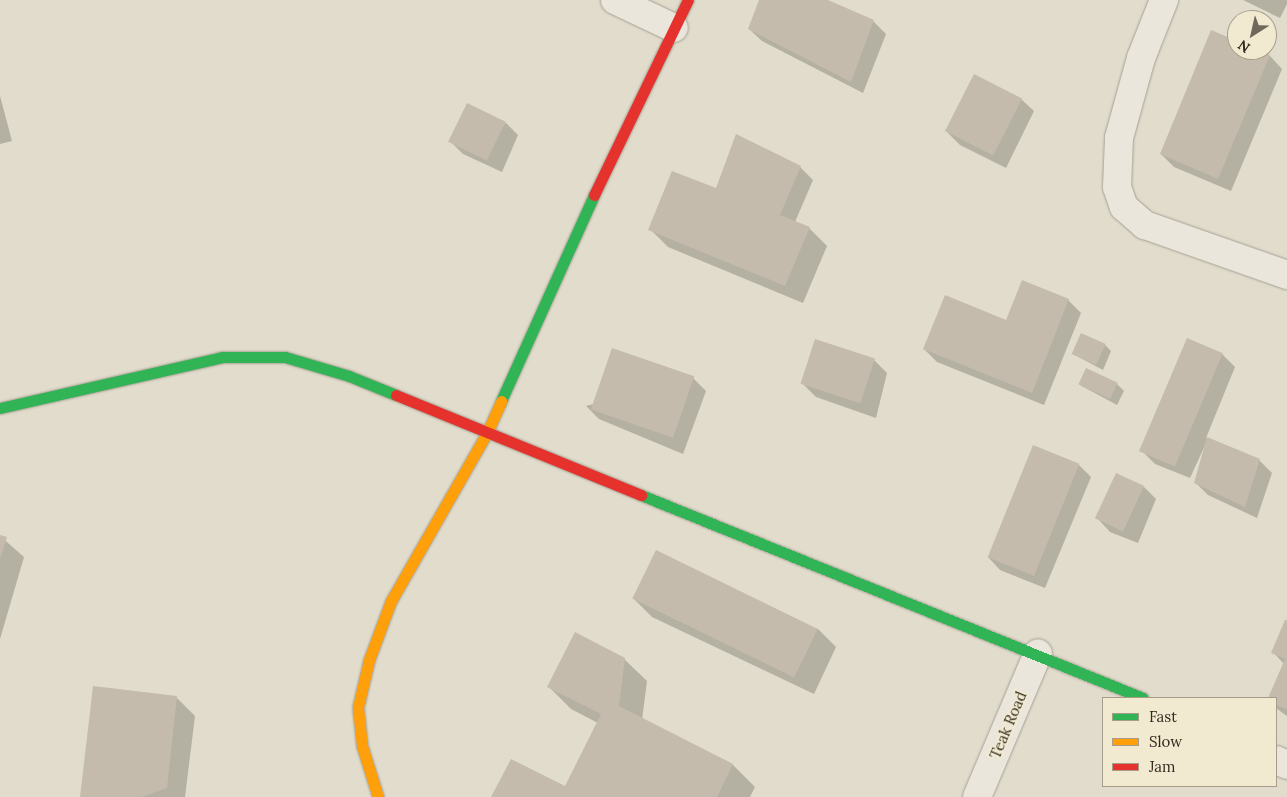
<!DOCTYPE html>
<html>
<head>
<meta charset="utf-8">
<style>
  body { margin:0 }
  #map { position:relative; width:1287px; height:797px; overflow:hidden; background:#e1dccb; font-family:Lora,serif }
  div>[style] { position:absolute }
  .shadow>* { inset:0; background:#0003 }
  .building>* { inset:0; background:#c4bbac; transform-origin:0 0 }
  .roads { filter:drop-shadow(0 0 1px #a6a094) drop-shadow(0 0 1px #a6a094) }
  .street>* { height:28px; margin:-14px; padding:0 14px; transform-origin:14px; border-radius:14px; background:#eae6dc }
  .fast>* { height:11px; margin:-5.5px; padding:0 5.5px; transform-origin:5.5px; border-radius:5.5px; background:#30b455 }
  .slow>* { height:11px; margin:-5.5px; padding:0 5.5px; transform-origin:5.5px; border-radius:5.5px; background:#ff9f0a }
  .jam>* { height:11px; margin:-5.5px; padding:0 5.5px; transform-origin:5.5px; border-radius:5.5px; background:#e5322d }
  span { translate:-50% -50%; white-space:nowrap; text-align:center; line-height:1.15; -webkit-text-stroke:4px #f1ead1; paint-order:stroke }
  .street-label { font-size:15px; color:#332a1e }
  .legend { position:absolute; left:1102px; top:697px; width:175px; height:90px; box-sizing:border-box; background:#f1ead1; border:1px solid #a59d89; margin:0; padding:6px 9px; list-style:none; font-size:15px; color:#332a1e }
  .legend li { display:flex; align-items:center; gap:10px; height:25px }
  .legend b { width:25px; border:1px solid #a59d89 }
  .north { position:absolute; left:1227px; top:10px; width:50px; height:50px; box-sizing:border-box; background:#f1ead1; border:1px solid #a59d89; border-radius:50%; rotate:215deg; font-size:14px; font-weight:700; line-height:20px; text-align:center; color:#332a1e }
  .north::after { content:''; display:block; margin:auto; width:18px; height:22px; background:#70685b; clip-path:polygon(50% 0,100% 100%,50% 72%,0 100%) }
</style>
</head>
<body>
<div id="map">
  <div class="shadow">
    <div style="clip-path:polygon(760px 0,824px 0,873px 21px,886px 34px,863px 93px,762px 41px,749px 29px)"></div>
    <div style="clip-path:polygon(1243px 0,1287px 0,1287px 4px,1280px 18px)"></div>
    <div style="clip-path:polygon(1237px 50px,1255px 50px,1270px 56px,1282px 69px,1231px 191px,1174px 167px,1161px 154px)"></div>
    <div style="clip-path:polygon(0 96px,12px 141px,0 144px)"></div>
    <div style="clip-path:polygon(1021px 99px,1034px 111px,1006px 168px,960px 145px,947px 132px)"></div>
    <div style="clip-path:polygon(506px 123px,518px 135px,502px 172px,463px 154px,451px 142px)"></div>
    <div style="clip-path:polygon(800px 167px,813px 180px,795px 222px,809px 228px,827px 246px,803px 303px,668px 247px,650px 229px,716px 190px)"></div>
    <div style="clip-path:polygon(1068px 300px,1081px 313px,1044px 405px,937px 362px,924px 349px)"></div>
    <div style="clip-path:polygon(1105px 345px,1111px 351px,1103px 370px,1073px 354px)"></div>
    <div style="clip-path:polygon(1222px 354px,1235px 367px,1206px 438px,1259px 460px,1272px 473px,1257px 518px,1208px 495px,1196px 483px,1207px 441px,1190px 478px,1155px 464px,1142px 451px)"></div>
    <div style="clip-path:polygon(874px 360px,887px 373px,876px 418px,816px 397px,803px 384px)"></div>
    <div style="clip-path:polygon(693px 378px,706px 391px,683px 454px,599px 419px,586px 406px)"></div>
    <div style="clip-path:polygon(1117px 384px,1124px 391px,1117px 405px,1080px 385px)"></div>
    <div style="clip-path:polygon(1079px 465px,1091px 477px,1045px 588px,1000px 570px,988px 557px)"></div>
    <div style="clip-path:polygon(1144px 487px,1156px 499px,1138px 543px,1110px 532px,1098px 519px)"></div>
    <div style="clip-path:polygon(0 536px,24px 557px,0 639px)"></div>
    <div style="clip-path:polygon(634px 599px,818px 629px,836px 647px,814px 694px,652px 617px)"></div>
    <div style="clip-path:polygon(1287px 622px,1287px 716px,1276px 708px,1276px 698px,1269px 698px,1284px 664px,1273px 652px)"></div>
    <div style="clip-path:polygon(624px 659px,647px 681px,642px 720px,733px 765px,755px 787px,750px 797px,493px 797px,565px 788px,598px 723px,571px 709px,549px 687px)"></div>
    <div style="clip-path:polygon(177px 698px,195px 716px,185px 797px,82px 797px)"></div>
  </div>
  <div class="building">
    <div style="clip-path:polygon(759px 0,828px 0,874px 20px,851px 82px,748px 29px)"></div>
    <div style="clip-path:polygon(1211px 30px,1237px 41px,1237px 50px,1259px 50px,1270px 55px,1218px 179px,1160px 154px)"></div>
    <div style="left:974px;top:74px;width:54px;height:64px;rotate:27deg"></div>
    <div style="left:467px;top:103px;width:43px;height:43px;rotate:26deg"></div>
    <div style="clip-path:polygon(736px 134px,801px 166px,780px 215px,810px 227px,785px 286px,648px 230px,672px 171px,716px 188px)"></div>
    <div style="clip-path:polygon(1022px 280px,1069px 299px,1032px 393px,923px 349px,945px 295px,1006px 320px)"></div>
    <div style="left:1081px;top:333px;width:27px;height:23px;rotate:24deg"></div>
    <div style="left:1187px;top:338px;width:39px;height:123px;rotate:23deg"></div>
    <div style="left:815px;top:339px;width:63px;height:47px;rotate:18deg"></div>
    <div style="left:612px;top:348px;width:87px;height:65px;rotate:19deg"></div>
    <div style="left:1086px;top:368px;width:35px;height:18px;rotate:25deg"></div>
    <div style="clip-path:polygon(1207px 437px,1260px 459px,1245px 507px,1194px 483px)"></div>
    <div style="left:1033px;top:445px;width:50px;height:121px;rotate:22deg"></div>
    <div style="left:1116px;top:473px;width:31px;height:50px;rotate:25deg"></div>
    <div style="clip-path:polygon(0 535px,7px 537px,0 559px)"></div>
    <div style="left:656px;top:550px;width:180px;height:54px;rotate:26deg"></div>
    <div style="clip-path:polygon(1285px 620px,1287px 620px,1287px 709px,1276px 705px,1276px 698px,1268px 698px,1285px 659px,1271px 653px)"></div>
    <div style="clip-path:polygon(575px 632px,625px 658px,619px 706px,733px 764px,717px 797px,491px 797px,511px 759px,565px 786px,601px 714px,547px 687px)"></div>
    <div style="clip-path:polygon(93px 686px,177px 696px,167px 788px,142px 797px,80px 797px)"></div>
  </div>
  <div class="roads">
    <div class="street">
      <div style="left:615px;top:0;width:65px;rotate:25.4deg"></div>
      <div style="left:1164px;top:0;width:62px;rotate:111.6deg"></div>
      <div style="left:1141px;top:58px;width:83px;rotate:105.4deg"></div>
      <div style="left:1119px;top:138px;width:49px;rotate:92.3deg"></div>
      <div style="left:1117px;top:187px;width:21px;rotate:71deg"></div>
      <div style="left:1124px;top:207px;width:28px;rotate:41deg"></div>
      <div style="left:1145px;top:225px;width:151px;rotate:19.4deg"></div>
      <div style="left:1276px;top:760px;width:12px;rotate:24deg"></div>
      <div style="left:977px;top:797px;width:156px;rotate:-67deg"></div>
    </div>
    <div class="fast">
      <div style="left:501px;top:401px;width:226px;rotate:-65.7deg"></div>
      <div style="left:0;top:408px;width:228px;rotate:-12.9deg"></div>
      <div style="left:222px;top:357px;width:63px"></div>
      <div style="left:285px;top:357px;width:67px;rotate:16.5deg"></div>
      <div style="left:349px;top:376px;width:51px;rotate:22deg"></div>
      <div style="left:641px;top:495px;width:541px;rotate:22.02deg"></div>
    </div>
    <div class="slow">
      <div style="left:378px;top:797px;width:53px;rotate:-107.4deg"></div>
      <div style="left:362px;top:746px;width:39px;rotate:-96deg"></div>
      <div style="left:358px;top:707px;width:48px;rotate:-76.8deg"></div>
      <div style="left:369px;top:660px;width:63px;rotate:-69.6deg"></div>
      <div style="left:391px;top:601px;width:193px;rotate:-60.3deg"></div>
      <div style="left:487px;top:433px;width:35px;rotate:-66deg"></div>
    </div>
    <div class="jam">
      <div style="left:594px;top:195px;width:216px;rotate:-64.3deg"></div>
      <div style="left:396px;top:395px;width:265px;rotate:22.2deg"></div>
    </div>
  </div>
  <div class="street-label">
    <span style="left:1008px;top:725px;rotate:-67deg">Teak Road</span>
  </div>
  <ul class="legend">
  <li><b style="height:6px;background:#30b455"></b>Fast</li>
  <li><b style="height:6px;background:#ff9f0a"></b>Slow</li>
  <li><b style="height:6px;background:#e5322d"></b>Jam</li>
  </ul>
  <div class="north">N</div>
</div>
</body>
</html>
